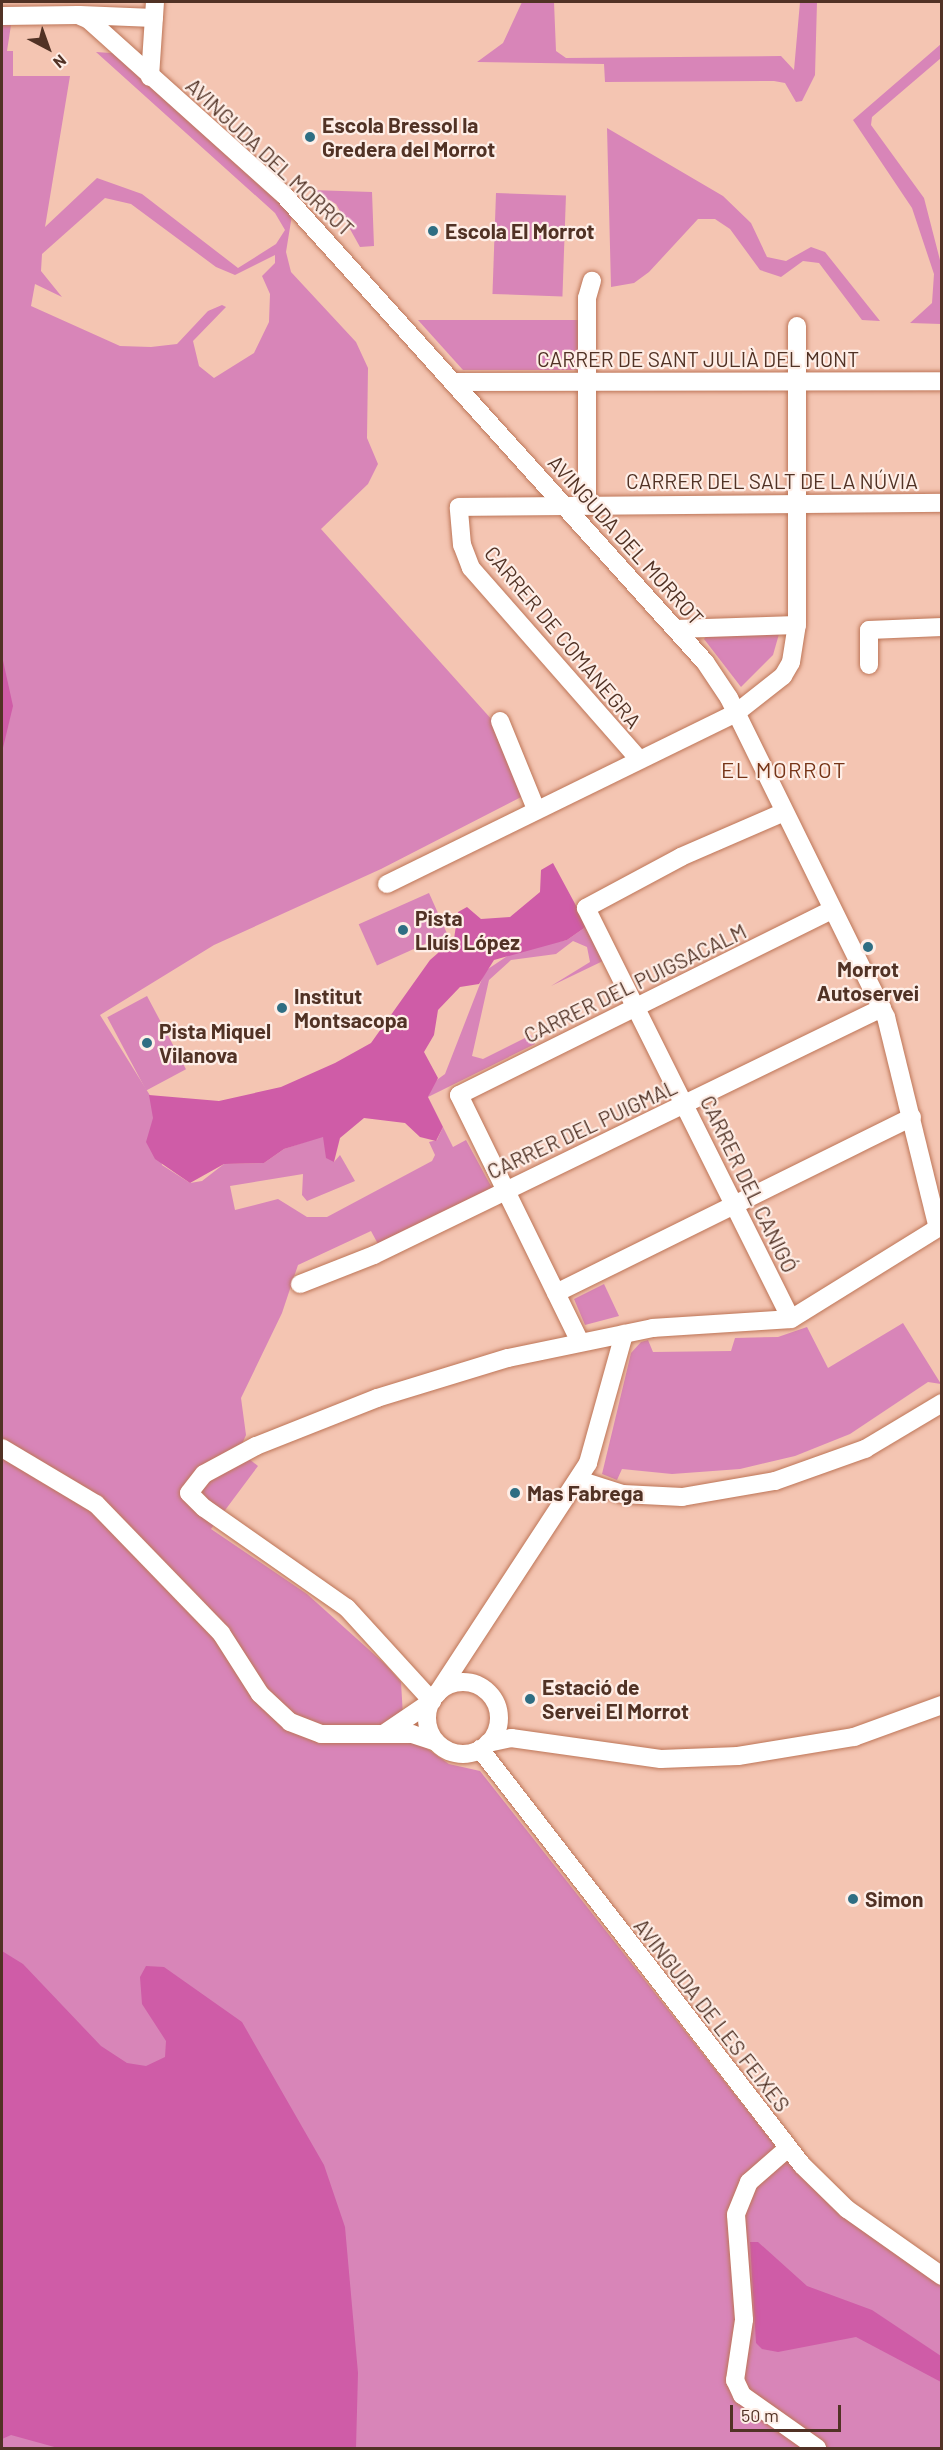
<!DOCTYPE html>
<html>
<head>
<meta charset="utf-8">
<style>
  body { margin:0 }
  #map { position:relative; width:943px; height:2450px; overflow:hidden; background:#f4c5b2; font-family:Barlow,sans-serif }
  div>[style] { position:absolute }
  .green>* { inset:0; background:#d885b8; transform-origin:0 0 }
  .forest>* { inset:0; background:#cf5ca7 }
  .roads { filter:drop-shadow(0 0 2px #bd7557) drop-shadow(0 0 2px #bd7557) }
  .minor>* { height:18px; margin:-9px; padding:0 9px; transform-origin:9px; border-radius:9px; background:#fff }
  .minor>.ring { margin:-9px; padding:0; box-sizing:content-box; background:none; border:18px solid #fff; border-radius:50% }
  .dots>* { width:16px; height:16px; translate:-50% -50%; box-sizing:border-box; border:3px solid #feeee7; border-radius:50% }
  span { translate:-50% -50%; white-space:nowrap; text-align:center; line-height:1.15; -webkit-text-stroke:4.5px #feeee7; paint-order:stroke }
  .poi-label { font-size:21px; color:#513225; font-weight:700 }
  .left { translate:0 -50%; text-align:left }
  .street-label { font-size:21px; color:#513225 }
  .neighbourhood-label { font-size:22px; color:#763518; letter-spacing:1.5px }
  .frame { position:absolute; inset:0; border:3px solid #513225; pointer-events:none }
  .north { position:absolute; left:18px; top:18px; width:60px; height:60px; -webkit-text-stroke:4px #feeee7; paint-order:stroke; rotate:139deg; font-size:16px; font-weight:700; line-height:24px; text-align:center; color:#513225 }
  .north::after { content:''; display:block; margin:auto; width:21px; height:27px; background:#513225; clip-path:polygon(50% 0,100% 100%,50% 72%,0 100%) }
  .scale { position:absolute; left:730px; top:2405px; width:111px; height:27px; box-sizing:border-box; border:3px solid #513225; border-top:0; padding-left:8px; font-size:18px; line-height:21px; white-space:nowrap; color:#513225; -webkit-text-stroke:4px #feeee7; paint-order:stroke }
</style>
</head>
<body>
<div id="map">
  <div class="green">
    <div style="clip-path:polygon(522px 2px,554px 2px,556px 51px,566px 58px,781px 56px,794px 70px,800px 2px,817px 2px,815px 75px,802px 101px,796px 102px,785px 83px,774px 81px,605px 82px,604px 64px,477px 62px,503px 43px)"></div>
    <div style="clip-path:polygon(evenodd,2px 25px,11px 25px,7px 51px,13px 51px,13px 76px,70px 76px,45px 227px,97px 178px,142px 194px,238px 268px,276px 244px,285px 230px,275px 213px,96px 52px,125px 54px,292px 215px,286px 252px,291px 272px,356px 342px,368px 368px,367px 438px,378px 464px,368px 484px,321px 529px,493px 721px,527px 794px,381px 869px,214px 945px,100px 1015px,151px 1097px,162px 1165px,190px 1183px,202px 1181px,224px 1164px,264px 1163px,284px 1149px,323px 1136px,334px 1162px,340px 1155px,355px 1181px,307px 1201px,302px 1195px,303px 1174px,230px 1186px,235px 1210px,278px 1199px,307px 1217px,327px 1217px,432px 1161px,435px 1155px,429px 1142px,437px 1140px,443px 1127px,453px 1147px,466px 1140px,492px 1188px,378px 1244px,371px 1231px,298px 1265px,282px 1313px,241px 1398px,246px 1435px,239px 1451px,258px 1466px,211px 1529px,307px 1594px,386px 1665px,401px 1682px,403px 1716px,419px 1743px,449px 1764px,480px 1771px,777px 2148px,941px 2284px,942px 2448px,2px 2448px,2px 25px,105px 198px,131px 204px,216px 267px,235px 275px,275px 255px,275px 263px,262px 276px,270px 294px,269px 322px,254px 353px,214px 378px,199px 366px,193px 341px,226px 307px,222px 305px,208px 311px,177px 344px,151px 347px,120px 346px,31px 306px,35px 284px,62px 297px,41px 271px,42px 254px,105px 198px)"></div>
    <div style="clip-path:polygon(941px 44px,941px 58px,872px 117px,871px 125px,924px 198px,941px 264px,941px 324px,910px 323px,932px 303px,934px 274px,912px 208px,853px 120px)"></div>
    <div style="clip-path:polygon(607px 128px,723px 196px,751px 223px,767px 257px,786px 261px,811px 247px,825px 252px,880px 321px,862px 320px,819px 263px,803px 261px,781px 277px,760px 270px,730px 229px,715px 219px,698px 219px,649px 272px,634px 283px,611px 287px)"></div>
    <div style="clip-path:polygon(311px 190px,372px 192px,374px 246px,360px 247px,336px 204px)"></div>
    <div style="left:496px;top:193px;width:70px;height:101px;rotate:2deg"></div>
    <div style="clip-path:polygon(418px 320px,578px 320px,578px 370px,463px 370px)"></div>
    <div style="clip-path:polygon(707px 634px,779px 634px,773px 655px,741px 687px,704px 639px)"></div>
    <div style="left:429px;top:893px;width:45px;height:77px;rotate:66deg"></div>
    <div style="clip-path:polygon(587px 926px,605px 960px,551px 986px,590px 962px,587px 947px,573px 941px,556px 954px,511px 960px,489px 980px,472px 1056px,483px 1059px,531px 1035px,535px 1044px,428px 1097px,434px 1082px,445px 1074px,485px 971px,515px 951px,567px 940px)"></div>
    <div style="left:147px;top:996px;width:83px;height:45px;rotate:62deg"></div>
    <div style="clip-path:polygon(604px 1284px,619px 1316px,585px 1325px,574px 1299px)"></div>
    <div style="clip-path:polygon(903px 1323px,941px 1384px,928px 1382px,850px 1434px,795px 1456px,740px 1469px,672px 1474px,622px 1469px,617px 1480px,602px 1474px,631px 1353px,641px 1342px,648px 1340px,653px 1352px,731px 1351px,735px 1338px,778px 1337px,807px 1327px,828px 1368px)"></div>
  </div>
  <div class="forest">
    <div style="clip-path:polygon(2px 656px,13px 706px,2px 752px)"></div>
    <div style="clip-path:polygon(553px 863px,587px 926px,567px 940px,494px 960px,479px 984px,460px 987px,438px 1010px,434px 1035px,424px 1052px,438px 1078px,428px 1097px,443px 1127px,436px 1141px,420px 1137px,405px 1123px,364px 1118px,340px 1138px,334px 1162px,326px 1158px,323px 1137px,284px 1149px,264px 1163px,224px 1164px,190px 1183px,155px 1159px,146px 1142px,153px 1118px,149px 1095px,219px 1101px,281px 1087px,335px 1063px,371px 1043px,430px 960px,454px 939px,458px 912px,467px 907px,481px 919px,510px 917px,540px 892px,541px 870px)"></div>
    <div style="clip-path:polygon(2px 1951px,23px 1964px,101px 2046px,127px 2063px,146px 2066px,165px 2057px,166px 2041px,142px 2004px,140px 1977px,146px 1966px,164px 1967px,242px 2022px,324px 2165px,345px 2227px,358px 2373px,356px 2448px,58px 2448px,11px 2435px,2px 2439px)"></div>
    <div style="clip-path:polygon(750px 2242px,758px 2242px,807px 2286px,872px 2310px,941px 2356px,941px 2382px,856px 2337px,778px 2352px,762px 2349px,756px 2343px)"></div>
  </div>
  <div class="roads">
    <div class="minor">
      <div style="left:80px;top:15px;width:74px;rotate:2.3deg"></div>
      <div style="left:2px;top:16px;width:76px;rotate:-0.8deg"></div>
      <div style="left:78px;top:15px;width:12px;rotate:24deg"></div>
      <div style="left:89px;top:20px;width:262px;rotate:41.9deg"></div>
      <div style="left:284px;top:195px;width:629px;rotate:47.97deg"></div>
      <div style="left:705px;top:662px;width:43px;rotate:56.3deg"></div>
      <div style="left:729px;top:698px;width:356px;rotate:63.8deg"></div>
      <div style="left:886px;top:1017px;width:217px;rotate:76.2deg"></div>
      <div style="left:150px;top:77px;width:75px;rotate:-86.2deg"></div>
      <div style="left:455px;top:382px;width:487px;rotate:-0.1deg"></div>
      <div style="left:587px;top:504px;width:206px;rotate:-90deg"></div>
      <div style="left:587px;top:298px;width:18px;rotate:-74deg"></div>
      <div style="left:676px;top:629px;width:121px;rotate:-1.9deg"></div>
      <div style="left:869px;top:665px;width:35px;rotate:-90deg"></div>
      <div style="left:869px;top:630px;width:73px;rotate:-2.4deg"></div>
      <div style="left:500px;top:721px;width:95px;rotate:67.8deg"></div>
      <div style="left:637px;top:757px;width:252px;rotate:-131.3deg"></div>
      <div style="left:471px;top:568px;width:25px;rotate:-111deg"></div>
      <div style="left:462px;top:545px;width:38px;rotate:-95deg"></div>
      <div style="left:459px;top:507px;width:483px;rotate:-0.5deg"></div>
      <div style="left:782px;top:813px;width:110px;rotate:156.5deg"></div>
      <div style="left:681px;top:857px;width:108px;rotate:151.8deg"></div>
      <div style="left:586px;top:908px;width:459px;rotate:63.5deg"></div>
      <div style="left:387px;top:884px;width:389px;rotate:-26.1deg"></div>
      <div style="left:736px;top:713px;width:60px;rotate:-38.2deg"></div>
      <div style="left:783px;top:676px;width:16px;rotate:-60deg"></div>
      <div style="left:791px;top:662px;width:37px;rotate:-81deg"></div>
      <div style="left:797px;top:625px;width:299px;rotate:-90deg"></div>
      <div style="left:300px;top:1284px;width:79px;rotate:-21.4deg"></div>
      <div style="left:374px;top:1255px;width:565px;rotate:-25.93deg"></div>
      <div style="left:556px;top:1293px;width:397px;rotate:-26.3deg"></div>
      <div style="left:580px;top:1342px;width:275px;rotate:-116.1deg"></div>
      <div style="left:459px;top:1095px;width:414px;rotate:-26.4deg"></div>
      <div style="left:2px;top:1448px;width:109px;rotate:30.8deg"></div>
      <div style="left:96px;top:1504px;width:180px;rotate:45.9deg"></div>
      <div style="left:221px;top:1633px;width:72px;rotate:57.4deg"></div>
      <div style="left:260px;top:1694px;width:41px;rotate:43deg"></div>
      <div style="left:290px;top:1722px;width:33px;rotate:21deg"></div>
      <div style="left:321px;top:1734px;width:91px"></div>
      <div style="left:412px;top:1734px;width:25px;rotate:18deg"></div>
      <div style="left:579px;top:1480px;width:46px;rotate:17.7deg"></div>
      <div style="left:623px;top:1494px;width:59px;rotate:2.9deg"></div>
      <div style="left:682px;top:1497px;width:94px;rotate:-9.8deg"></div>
      <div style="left:775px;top:1481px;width:96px;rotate:-19.6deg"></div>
      <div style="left:865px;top:1449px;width:90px;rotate:-30.9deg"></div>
      <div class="ring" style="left:427px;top:1682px;width:54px;height:54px"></div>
      <div style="left:437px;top:1694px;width:276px;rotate:-56.8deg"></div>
      <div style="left:588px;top:1463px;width:134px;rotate:-74.4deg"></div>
      <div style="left:385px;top:1733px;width:57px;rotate:-34.2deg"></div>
      <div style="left:432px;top:1701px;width:126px;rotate:-132.4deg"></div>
      <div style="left:347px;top:1608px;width:174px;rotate:-145deg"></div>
      <div style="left:204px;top:1508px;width:21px;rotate:-135deg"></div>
      <div style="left:189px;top:1493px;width:24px;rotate:-52deg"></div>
      <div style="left:204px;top:1474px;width:59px;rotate:-28.3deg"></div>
      <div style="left:256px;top:1446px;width:130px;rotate:-21.6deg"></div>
      <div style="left:377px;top:1398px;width:137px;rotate:-17deg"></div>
      <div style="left:508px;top:1358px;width:148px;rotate:-11.7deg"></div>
      <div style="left:653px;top:1328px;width:138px;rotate:-3.7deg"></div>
      <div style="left:791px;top:1319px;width:173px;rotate:-31.8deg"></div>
      <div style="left:488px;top:1743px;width:24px;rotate:-12deg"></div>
      <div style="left:511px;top:1738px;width:151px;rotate:8deg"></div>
      <div style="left:661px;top:1759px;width:77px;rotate:-2.2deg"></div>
      <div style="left:738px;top:1756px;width:118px;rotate:-9.3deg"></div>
      <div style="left:854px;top:1737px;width:94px;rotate:-20deg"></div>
      <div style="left:480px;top:1749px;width:526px;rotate:52.26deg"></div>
      <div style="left:802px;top:2165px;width:63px;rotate:44.4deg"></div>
      <div style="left:847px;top:2209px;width:116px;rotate:35.2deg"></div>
      <div style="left:788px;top:2148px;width:52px;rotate:138.9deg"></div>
      <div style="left:749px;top:2182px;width:35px;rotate:112deg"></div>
      <div style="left:736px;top:2215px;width:105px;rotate:85.6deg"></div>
      <div style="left:744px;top:2320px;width:61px;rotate:98.5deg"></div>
      <div style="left:735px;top:2380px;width:17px;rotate:65deg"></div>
      <div style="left:742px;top:2395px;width:92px;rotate:35.2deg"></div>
    </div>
  </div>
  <div class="dots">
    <div style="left:310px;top:137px;background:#2f6e83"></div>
    <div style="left:433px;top:231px;background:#2f6e83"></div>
    <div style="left:403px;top:930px;background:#2f6e83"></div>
    <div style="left:868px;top:947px;background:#2f6e83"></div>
    <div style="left:282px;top:1008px;background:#2f6e83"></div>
    <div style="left:147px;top:1043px;background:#2f6e83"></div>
    <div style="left:515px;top:1493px;background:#2f6e83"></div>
    <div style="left:530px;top:1699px;background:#2f6e83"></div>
    <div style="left:853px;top:1899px;background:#2f6e83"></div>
  </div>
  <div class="poi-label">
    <span class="left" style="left:322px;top:137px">Escola Bressol la<br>Gredera del Morrot</span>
    <span class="left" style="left:445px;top:231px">Escola El Morrot</span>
    <span class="left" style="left:415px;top:930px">Pista<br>Lluís López</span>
    <span style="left:868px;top:981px">Morrot<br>Autoservei</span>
    <span class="left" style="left:294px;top:1008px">Institut<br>Montsacopa</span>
    <span class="left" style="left:159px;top:1043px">Pista Miquel<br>Vilanova</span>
    <span class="left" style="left:527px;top:1493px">Mas Fabrega</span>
    <span class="left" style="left:542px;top:1699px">Estació de<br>Servei El Morrot</span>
    <span class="left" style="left:865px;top:1899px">Simon</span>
  </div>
  <div class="street-label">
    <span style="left:270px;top:157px;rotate:43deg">AVINGUDA DEL MORROT</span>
    <span style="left:698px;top:359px">CARRER DE SANT JULIÀ DEL MONT</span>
    <span style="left:772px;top:481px">CARRER DEL SALT DE LA NÚVIA</span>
    <span style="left:626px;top:540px;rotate:48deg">AVINGUDA DEL MORROT</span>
    <span style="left:563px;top:637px;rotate:50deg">CARRER DE COMANEGRA</span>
    <span style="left:635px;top:983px;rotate:-26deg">CARRER DEL PUIGSACALM</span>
    <span style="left:582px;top:1129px;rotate:-25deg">CARRER DEL PUIGMAL</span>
    <span style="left:749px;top:1184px;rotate:64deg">CARRER DEL CANIGÓ</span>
    <span style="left:712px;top:2015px;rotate:52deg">AVINGUDA DE LES FEIXES</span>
  </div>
  <div class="neighbourhood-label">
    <span style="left:784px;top:770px">EL MORROT</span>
  </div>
  <div class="frame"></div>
  <div class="north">N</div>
  <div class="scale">50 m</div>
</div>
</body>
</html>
